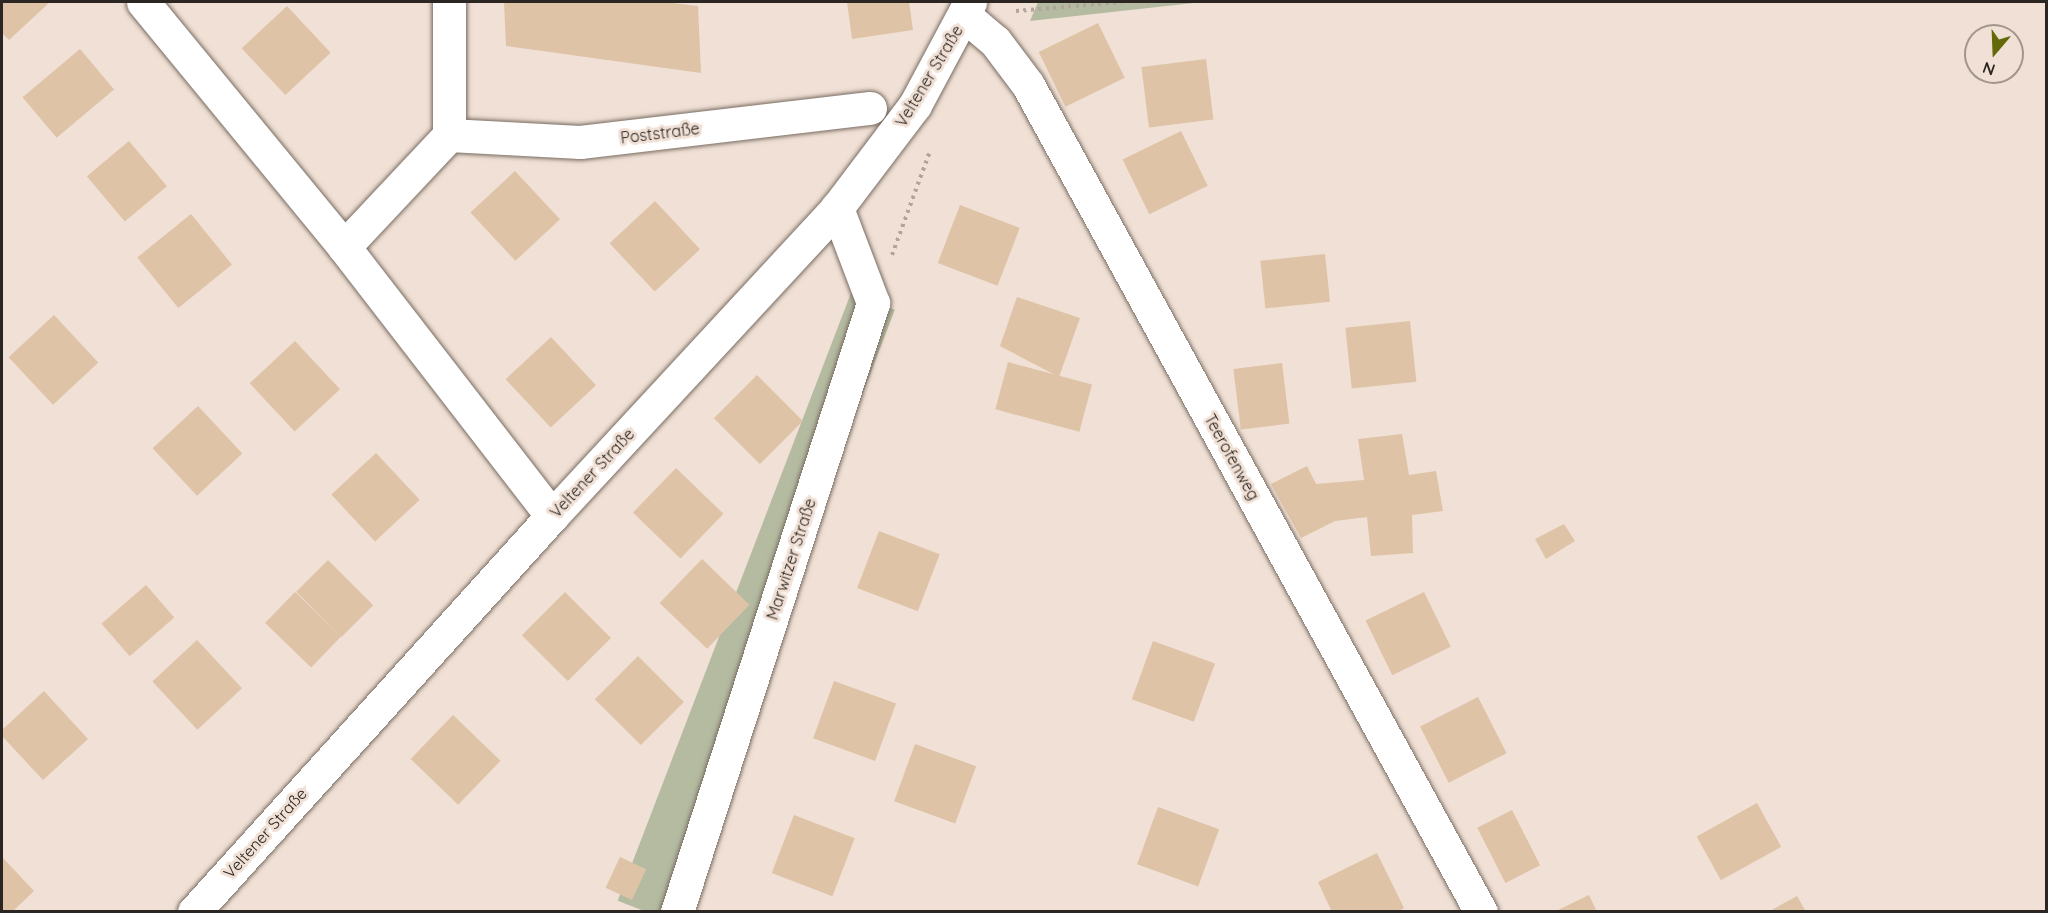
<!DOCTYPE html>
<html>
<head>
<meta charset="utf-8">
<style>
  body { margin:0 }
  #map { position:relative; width:2048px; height:913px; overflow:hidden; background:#f0e0d5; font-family:Quicksand,sans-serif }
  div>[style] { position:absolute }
  .green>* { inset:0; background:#b4bba0; transform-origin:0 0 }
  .building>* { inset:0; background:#dec3a7; transform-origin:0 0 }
  .path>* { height:4px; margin-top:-2px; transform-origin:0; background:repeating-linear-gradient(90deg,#b1a49b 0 3px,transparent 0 7.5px) }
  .roads { filter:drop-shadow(0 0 2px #796c62) drop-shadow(0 0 2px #796c62) }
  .street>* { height:33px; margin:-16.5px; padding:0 16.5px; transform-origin:16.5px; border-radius:16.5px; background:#fff }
  .secondary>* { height:33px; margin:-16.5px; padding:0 16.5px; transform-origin:16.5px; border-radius:16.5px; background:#fff }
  span { translate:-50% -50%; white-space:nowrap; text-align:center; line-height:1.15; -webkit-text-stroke:6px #f0e0d5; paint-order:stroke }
  .street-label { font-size:16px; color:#2c2622 }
  .frame { position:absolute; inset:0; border:3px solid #2c2622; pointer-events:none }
  .north { position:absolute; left:1964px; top:24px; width:60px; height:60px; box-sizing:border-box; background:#f0e0d5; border:2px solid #a2968d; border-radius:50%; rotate:199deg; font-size:16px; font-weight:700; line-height:24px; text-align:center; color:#2c2622 }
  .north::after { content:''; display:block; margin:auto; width:21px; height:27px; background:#64690a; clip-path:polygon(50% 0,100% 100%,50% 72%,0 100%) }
</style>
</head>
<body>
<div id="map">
  <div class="green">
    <div style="clip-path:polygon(1038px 2px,1203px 2px,1030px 21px)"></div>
    <div style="left:851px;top:293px;width:47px;height:651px;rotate:21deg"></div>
  </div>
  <div class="building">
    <div style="clip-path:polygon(2px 2px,50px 2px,9px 40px,2px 33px)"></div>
    <div style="clip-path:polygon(504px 2px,663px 2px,698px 6px,701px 73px,506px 46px)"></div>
    <div style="clip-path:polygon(847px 2px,909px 2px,913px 30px,852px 39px)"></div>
    <div style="left:287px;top:6px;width:64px;height:62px;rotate:47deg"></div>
    <div style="left:1098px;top:23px;width:61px;height:66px;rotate:64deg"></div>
    <div style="left:80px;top:49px;width:53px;height:75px;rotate:50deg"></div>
    <div style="left:1206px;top:59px;width:61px;height:65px;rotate:83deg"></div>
    <div style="left:1181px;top:131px;width:61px;height:65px;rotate:64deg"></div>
    <div style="left:129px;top:141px;width:59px;height:55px;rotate:50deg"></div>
    <div style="left:515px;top:171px;width:66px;height:61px;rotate:47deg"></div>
    <div style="left:655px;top:201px;width:66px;height:62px;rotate:47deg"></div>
    <div style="left:960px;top:205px;width:64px;height:62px;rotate:21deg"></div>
    <div style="left:191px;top:214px;width:65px;height:69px;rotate:51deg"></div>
    <div style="left:1325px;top:254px;width:48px;height:65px;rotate:84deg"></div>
    <div style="clip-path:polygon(1017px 297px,1080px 318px,1059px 377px,1000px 346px)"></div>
    <div style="left:54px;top:315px;width:65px;height:62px;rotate:47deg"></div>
    <div style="left:1410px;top:321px;width:61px;height:65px;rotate:84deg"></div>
    <div style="left:551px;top:337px;width:66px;height:62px;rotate:47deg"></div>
    <div style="left:295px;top:341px;width:66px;height:62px;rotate:47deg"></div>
    <div style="left:1008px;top:362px;width:87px;height:49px;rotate:15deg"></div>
    <div style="left:1282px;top:363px;width:61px;height:49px;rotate:83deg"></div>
    <div style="left:757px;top:375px;width:65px;height:61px;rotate:45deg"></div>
    <div style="left:198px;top:406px;width:65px;height:62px;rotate:47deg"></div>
    <div style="clip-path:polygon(1402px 434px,1409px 475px,1436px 471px,1443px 511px,1412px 515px,1413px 553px,1371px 556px,1367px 517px,1335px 521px,1301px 538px,1271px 484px,1307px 466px,1316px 484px,1364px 480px,1358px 439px)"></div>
    <div style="left:376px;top:453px;width:64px;height:61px;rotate:47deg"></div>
    <div style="left:676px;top:468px;width:66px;height:62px;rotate:44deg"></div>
    <div style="clip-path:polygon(1564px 524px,1575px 541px,1546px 559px,1535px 539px)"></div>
    <div style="left:879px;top:531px;width:65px;height:61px;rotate:21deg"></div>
    <div style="left:702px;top:559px;width:66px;height:61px;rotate:44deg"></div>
    <div style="left:328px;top:560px;width:64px;height:45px;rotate:45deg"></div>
    <div style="left:146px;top:585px;width:43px;height:59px;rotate:49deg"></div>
    <div style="left:295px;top:592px;width:64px;height:43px;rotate:44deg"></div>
    <div style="left:565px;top:592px;width:65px;height:61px;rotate:45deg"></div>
    <div style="left:1424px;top:592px;width:61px;height:65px;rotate:64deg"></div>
    <div style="left:197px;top:640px;width:66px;height:61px;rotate:47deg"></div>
    <div style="left:1153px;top:641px;width:66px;height:62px;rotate:20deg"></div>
    <div style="left:638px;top:656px;width:65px;height:61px;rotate:45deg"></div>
    <div style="left:834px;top:681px;width:66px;height:61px;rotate:20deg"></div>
    <div style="clip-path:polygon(44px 691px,88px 739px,43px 780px,2px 736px,2px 730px)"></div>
    <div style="left:1478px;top:697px;width:63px;height:65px;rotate:63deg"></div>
    <div style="left:453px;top:715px;width:66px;height:61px;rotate:44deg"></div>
    <div style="left:915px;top:744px;width:65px;height:61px;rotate:20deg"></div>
    <div style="left:1757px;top:803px;width:50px;height:69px;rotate:61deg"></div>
    <div style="left:1158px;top:807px;width:65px;height:61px;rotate:20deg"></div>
    <div style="left:1512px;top:810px;width:62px;height:39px;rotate:63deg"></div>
    <div style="left:794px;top:815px;width:65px;height:62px;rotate:21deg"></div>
    <div style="clip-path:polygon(1377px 853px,1404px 908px,1397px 912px,1332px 912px,1318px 882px)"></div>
    <div style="clip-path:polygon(2px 857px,34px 891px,12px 912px,2px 912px)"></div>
    <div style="left:620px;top:857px;width:29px;height:34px;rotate:25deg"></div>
    <div style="clip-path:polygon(1589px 895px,1597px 912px,1554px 912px)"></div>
    <div style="clip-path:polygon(1797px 896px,1806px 912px,1768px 912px)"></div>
  </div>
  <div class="path">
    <div style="left:1016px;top:11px;width:107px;rotate:-4.8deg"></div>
    <div style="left:892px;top:255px;width:111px;rotate:-69.9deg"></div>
  </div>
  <div class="roads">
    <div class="street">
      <div style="left:143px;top:2px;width:317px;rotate:50.6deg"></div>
      <div style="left:344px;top:247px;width:340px;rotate:52.3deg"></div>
      <div style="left:965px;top:16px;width:39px;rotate:40deg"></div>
      <div style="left:995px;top:41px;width:55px;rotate:53.1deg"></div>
      <div style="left:1028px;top:85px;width:943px;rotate:61.29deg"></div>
      <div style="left:449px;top:135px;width:131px;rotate:3.1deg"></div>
      <div style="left:580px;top:142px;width:292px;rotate:-6.7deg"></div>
      <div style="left:344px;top:247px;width:154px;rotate:-46.8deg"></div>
      <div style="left:449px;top:135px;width:133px;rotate:-90deg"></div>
      <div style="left:677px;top:912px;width:640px;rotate:-72.16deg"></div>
      <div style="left:873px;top:303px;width:102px;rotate:-110.8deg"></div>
    </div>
    <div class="secondary">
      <div style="left:194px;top:912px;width:534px;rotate:-47.89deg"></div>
      <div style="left:552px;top:516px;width:420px;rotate:-47.2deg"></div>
      <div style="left:837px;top:208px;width:129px;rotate:-52.9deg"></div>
      <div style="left:915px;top:105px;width:117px;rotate:-61.9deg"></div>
    </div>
  </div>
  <div class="street-label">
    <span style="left:929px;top:76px;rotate:-59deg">Veltener Straße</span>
    <span style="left:660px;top:133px;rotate:-7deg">Poststraße</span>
    <span style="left:1232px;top:457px;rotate:61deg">Teerofenweg</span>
    <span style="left:592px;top:473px;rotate:-47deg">Veltener Straße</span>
    <span style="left:791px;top:559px;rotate:-72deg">Marwitzer Straße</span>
    <span style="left:265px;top:833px;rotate:-48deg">Veltener Straße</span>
  </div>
  <div class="frame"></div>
  <div class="north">N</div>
</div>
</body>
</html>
